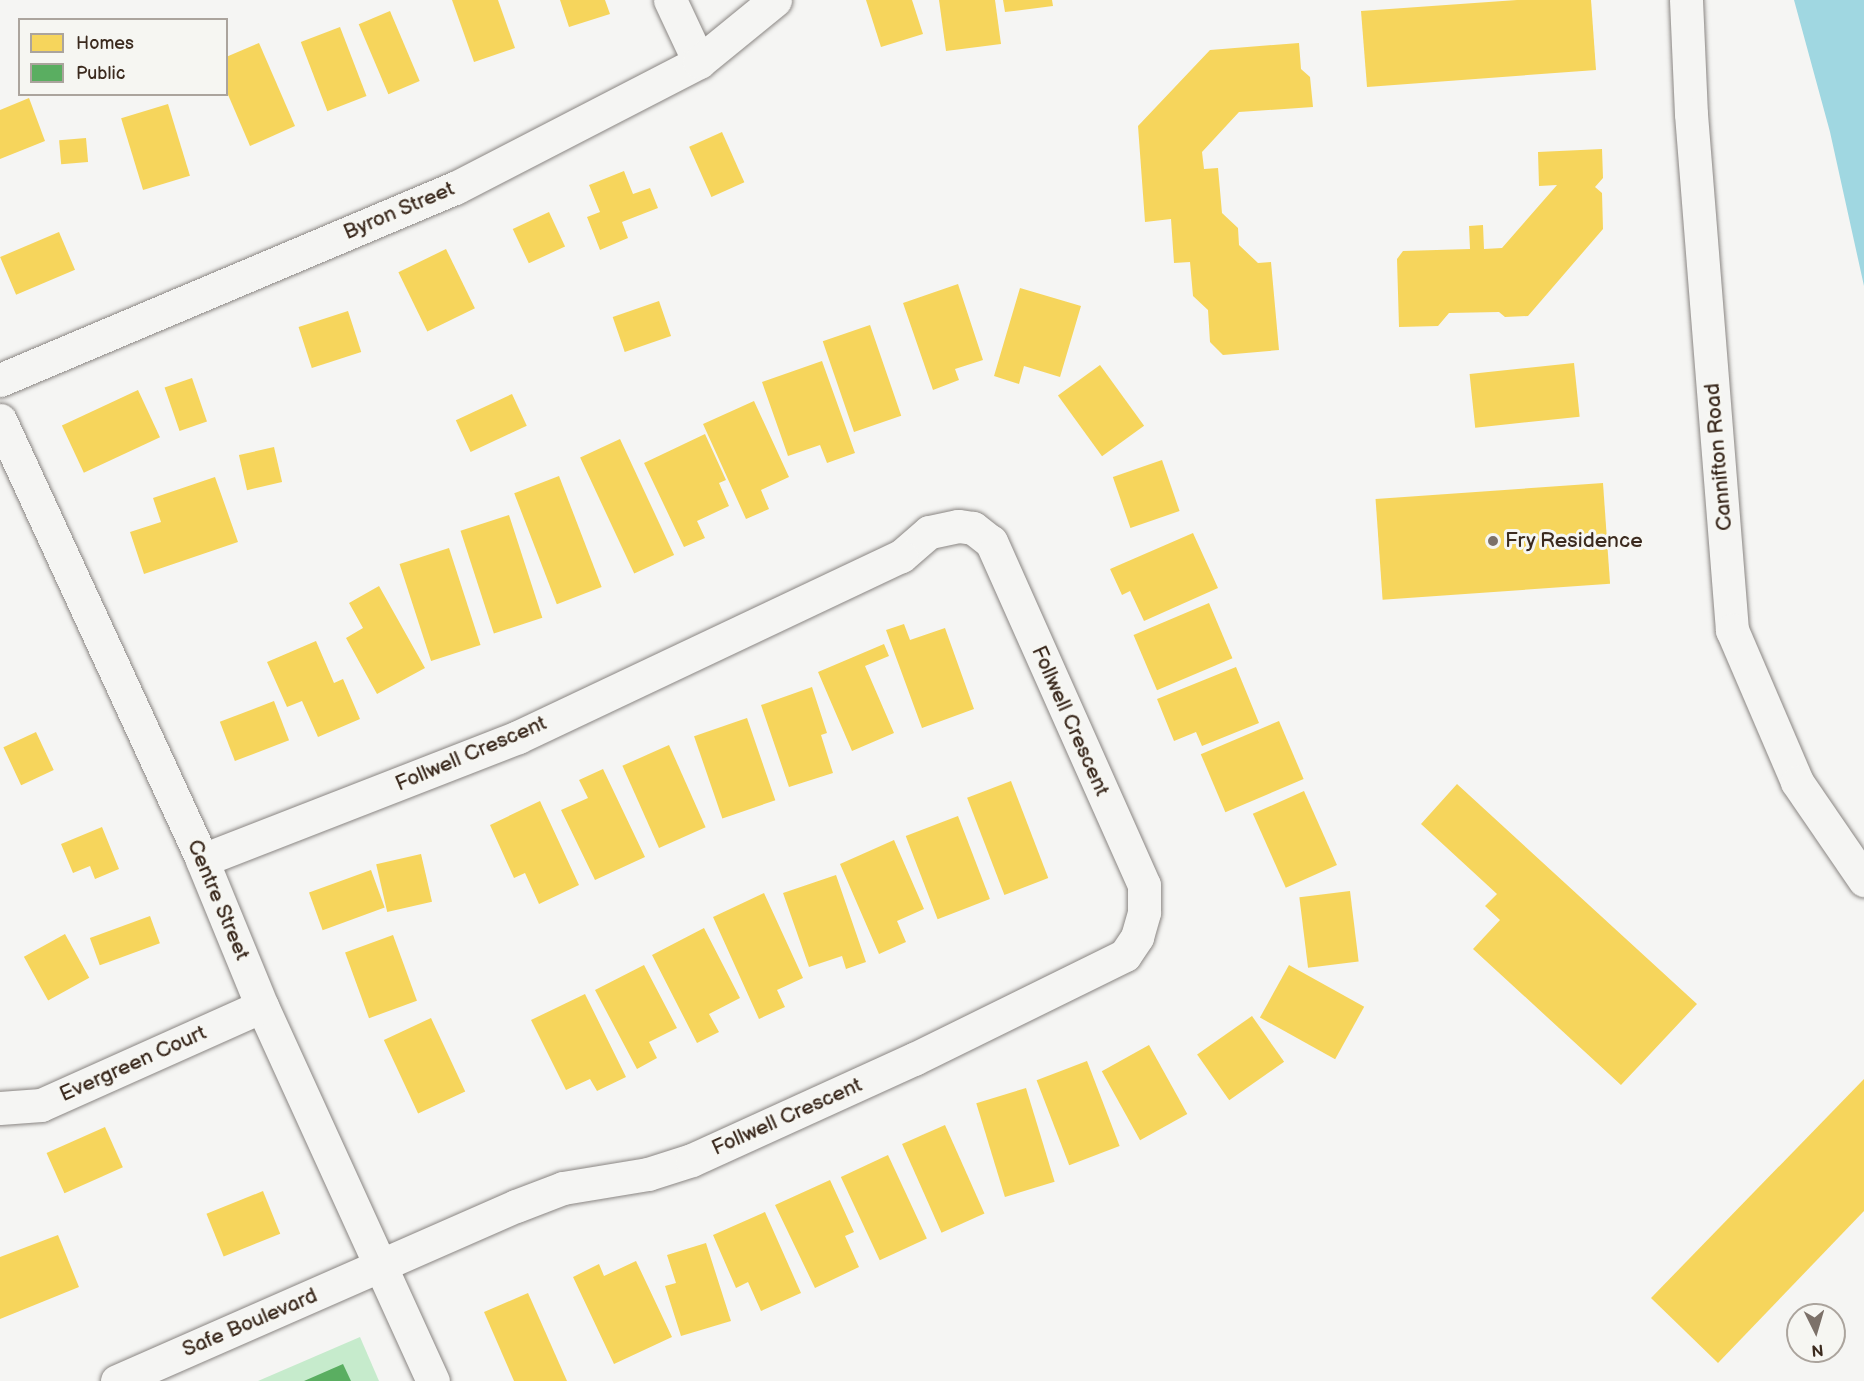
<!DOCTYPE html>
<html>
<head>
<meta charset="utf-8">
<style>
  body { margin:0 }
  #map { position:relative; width:1864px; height:1381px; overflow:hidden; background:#f5f5f3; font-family:"Balsamiq Sans",sans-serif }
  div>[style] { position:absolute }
  .green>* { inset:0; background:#c6ebcc }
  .water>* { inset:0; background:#a0d7e1 }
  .homes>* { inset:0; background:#f6d55c; transform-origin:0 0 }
  .public>* { inset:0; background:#5aae61 }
  .roads { filter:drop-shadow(0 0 2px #8a8683) drop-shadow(0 0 2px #8a8683) }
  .street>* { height:33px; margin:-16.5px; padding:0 16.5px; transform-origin:16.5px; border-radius:16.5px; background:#f5f5f3 }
  .secondary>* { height:33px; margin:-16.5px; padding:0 16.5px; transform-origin:16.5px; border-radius:16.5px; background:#f5f5f3 }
  .dots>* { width:16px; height:16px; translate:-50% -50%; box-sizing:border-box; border:3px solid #f6f6f2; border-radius:50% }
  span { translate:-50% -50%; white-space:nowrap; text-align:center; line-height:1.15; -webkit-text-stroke:6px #f6f6f2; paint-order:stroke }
  .street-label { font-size:21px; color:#3b2a1e }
  .poi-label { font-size:21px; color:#3b2a1e }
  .left { translate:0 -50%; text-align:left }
  .legend { position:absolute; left:18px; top:18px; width:210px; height:78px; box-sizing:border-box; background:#f6f6f2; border:2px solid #aba49d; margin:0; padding:8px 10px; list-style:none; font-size:18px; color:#3b2a1e }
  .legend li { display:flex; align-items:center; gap:12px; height:30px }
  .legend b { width:30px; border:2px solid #aba49d }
  .north { position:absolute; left:1786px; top:1303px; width:60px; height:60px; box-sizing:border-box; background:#f6f6f2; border:2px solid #aba49d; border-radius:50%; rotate:175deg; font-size:16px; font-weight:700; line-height:24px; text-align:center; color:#3b2a1e }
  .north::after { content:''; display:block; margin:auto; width:21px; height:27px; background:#7c7169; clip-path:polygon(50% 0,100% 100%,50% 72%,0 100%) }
</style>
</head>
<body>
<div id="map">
  <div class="green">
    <div style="clip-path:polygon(360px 1337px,379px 1381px,258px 1381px)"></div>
  </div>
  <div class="water">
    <div style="clip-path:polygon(1794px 0,1864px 0,1864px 286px,1830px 132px)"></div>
  </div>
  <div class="homes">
    <div style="clip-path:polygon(452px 0,498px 0,515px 48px,474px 62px)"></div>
    <div style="clip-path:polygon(560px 0,605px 0,610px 14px,569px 27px)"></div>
    <div style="clip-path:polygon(866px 0,912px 0,923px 34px,881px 47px)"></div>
    <div style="clip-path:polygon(939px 0,995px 0,1001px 44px,946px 51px)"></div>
    <div style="clip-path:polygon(1003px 0,1052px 0,1053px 6px,1005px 12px)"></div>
    <div style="clip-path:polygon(1517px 0,1591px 0,1596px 70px,1367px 87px,1361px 11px)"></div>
    <div style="left:390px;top:11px;width:76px;height:34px;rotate:67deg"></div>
    <div style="left:340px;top:27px;width:74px;height:42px;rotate:69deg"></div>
    <div style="clip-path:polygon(259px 43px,295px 126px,250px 146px,226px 90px,226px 57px)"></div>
    <div style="clip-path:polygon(1299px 43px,1301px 69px,1310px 77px,1313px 107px,1239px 112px,1202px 152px,1204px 169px,1218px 168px,1222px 213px,1238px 228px,1239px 245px,1258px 263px,1271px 262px,1279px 350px,1223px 355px,1210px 342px,1208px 310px,1193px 296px,1190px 262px,1174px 263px,1171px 219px,1145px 222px,1138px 126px,1210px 50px)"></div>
    <div style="clip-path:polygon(29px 98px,45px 141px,0 159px,0 110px)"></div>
    <div style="left:168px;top:104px;width:75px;height:49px;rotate:73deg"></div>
    <div style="left:722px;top:132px;width:55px;height:36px;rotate:66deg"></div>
    <div style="left:86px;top:138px;width:24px;height:27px;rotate:85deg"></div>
    <div style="clip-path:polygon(1602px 149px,1603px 178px,1595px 187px,1602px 193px,1603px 229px,1528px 316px,1505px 317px,1499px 312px,1449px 313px,1438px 326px,1399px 327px,1397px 259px,1403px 251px,1470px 249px,1469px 226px,1483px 225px,1484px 249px,1502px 248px,1557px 185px,1539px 186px,1538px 152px)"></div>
    <div style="clip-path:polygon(624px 171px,633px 194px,650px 188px,658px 208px,622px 222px,628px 238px,600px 250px,587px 217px,600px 212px,589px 185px)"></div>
    <div style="left:549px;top:212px;width:38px;height:40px;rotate:65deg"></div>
    <div style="left:59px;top:232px;width:41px;height:64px;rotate:67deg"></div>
    <div style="left:446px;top:249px;width:66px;height:53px;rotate:64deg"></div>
    <div style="clip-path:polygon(958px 284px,983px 360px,955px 369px,959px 380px,933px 390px,903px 303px)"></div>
    <div style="clip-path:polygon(1020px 288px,1081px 306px,1060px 377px,1024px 366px,1019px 384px,994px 376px)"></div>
    <div style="left:659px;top:301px;width:37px;height:49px;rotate:71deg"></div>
    <div style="left:348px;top:311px;width:43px;height:52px;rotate:72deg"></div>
    <div style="left:870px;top:325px;width:96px;height:50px;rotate:71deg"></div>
    <div style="clip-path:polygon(822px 361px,855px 453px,827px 463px,820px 445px,788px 456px,762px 382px)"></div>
    <div style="left:1574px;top:363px;width:54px;height:105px;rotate:84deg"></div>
    <div style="left:1100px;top:365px;width:75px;height:52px;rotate:54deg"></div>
    <div style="left:192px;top:378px;width:46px;height:29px;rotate:71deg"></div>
    <div style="left:138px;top:390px;width:52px;height:84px;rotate:65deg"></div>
    <div style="left:512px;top:394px;width:35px;height:62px;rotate:65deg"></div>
    <div style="clip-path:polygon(754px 401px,789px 477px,761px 490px,769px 509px,746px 519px,703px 424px)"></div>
    <div style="clip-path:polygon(705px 434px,726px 480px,719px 483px,729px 506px,697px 521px,705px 538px,684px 547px,644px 463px)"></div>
    <div style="left:620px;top:439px;width:128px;height:44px;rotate:65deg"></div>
    <div style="left:274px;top:447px;width:36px;height:36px;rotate:77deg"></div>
    <div style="left:1162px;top:460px;width:54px;height:52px;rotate:71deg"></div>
    <div style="left:559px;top:476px;width:119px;height:48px;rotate:69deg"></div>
    <div style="clip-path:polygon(215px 477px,238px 542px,144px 574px,130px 532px,161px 522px,153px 498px)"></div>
    <div style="left:1603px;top:483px;width:101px;height:228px;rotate:86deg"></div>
    <div style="left:509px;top:515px;width:108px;height:51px;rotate:72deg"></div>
    <div style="clip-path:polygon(1193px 533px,1218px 588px,1144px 621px,1130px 591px,1122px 595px,1110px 569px)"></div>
    <div style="left:449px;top:548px;width:102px;height:52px;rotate:72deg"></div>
    <div style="clip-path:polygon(379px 586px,425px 668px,377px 694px,346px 638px,363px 628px,349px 603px)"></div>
    <div style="left:1209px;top:603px;width:60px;height:82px;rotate:67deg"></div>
    <div style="clip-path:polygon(904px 624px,910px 640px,945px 628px,974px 709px,922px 728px,886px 630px)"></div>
    <div style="clip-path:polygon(316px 641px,334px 683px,343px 679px,360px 719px,318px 737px,302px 701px,287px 707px,267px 662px)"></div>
    <div style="clip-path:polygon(884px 644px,889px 656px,865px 666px,894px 733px,852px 751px,818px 672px)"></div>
    <div style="clip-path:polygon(1236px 667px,1259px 723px,1202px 746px,1196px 732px,1174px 741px,1157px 699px)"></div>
    <div style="clip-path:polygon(812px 687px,827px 733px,821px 735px,833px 773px,789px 787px,761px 705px)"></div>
    <div style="left:274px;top:701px;width:42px;height:58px;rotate:69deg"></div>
    <div style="left:747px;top:718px;width:87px;height:56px;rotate:71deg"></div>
    <div style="left:1279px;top:721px;width:63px;height:85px;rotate:67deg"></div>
    <div style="left:36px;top:732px;width:42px;height:36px;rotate:65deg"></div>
    <div style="left:669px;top:745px;width:90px;height:51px;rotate:66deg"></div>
    <div style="clip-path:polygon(603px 769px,645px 857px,595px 880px,561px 810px,588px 798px,579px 780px)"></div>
    <div style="left:1011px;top:781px;width:104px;height:47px;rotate:69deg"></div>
    <div style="clip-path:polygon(1457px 784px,1697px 1004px,1621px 1085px,1473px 949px,1500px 920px,1485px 906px,1497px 894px,1421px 824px)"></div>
    <div style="left:1304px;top:791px;width:81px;height:56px;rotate:66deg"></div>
    <div style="clip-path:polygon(540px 801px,579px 885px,539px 904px,525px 873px,514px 878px,490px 825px)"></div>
    <div style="left:958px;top:816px;width:89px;height:56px;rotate:69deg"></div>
    <div style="clip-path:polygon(102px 827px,119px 869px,95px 879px,90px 866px,73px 873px,61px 844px)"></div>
    <div style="clip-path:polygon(894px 840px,924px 909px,897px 921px,906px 942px,879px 954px,840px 864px)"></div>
    <div style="left:421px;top:854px;width:49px;height:46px;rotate:77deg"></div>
    <div style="left:371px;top:870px;width:40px;height:66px;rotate:70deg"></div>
    <div style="clip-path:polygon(836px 875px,866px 962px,846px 969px,842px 956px,809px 967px,783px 893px)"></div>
    <div style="left:1350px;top:891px;width:71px;height:51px;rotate:83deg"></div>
    <div style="clip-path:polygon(764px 893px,803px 978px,777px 990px,785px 1007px,759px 1019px,713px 917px)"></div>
    <div style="left:150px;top:916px;width:29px;height:64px;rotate:70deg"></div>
    <div style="clip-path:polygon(704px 928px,740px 998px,709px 1014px,719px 1032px,697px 1043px,652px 955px)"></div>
    <div style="left:65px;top:934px;width:50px;height:47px;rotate:61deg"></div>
    <div style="left:393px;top:935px;width:70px;height:51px;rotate:70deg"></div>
    <div style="clip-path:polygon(644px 965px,677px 1028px,649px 1042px,657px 1058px,637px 1069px,595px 990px)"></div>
    <div style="left:1289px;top:965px;width:86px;height:60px;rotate:29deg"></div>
    <div style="clip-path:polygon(585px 994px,626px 1077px,597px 1091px,590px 1079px,566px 1090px,531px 1020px)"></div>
    <div style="left:1252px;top:1016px;width:56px;height:67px;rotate:55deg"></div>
    <div style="left:431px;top:1018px;width:81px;height:52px;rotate:65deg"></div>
    <div style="left:1149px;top:1045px;width:79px;height:54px;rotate:61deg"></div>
    <div style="left:1087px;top:1061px;width:91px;height:54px;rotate:69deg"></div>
    <div style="clip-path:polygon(1864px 1079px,1864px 1211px,1718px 1363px,1651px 1298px)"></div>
    <div style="left:1026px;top:1088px;width:98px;height:52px;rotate:73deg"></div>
    <div style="left:945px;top:1125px;width:97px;height:47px;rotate:66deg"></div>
    <div style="left:105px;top:1127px;width:44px;height:64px;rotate:66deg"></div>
    <div style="left:888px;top:1155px;width:92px;height:52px;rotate:65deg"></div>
    <div style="clip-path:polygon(830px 1180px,854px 1232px,845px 1236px,859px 1267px,815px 1288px,775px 1205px)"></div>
    <div style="left:263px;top:1191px;width:46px;height:61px;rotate:68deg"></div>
    <div style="clip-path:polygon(765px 1212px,801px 1293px,761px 1311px,748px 1282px,736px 1288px,713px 1235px)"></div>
    <div style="clip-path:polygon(58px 1235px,79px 1287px,0 1319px,0 1257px)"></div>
    <div style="clip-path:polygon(706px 1243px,731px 1321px,681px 1336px,665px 1286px,676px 1283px,667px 1255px)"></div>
    <div style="clip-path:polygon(636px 1261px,672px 1337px,614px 1364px,573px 1277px,599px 1264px,604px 1276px)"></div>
    <div style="clip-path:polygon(528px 1293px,567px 1381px,514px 1381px,484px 1312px)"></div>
  </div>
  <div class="public">
    <div style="clip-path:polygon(343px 1364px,351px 1381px,304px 1381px)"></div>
  </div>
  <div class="roads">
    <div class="street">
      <div style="left:670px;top:0;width:68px;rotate:64.9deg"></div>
      <div style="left:0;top:380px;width:494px;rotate:-22.9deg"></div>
      <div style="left:455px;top:188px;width:275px;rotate:-27.3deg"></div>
      <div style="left:699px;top:62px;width:98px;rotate:-39.2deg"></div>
      <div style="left:0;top:420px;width:484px;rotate:65.3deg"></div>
      <div style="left:202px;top:860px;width:158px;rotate:67.7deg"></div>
      <div style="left:262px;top:1006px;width:412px;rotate:65.5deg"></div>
      <div style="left:0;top:1108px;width:41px;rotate:-4.2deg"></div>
      <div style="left:41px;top:1105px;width:242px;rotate:-24.1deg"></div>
      <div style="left:117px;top:1381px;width:436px;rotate:-23.7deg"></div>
      <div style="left:516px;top:1206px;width:50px;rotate:-21deg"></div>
      <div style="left:563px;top:1188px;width:86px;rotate:-9.4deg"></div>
      <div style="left:648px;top:1174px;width:46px;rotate:-17.7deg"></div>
      <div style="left:692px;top:1160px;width:244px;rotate:-24.5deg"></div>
      <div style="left:914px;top:1059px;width:235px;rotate:-26.2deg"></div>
      <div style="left:1125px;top:955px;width:22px;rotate:-56deg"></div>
      <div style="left:1137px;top:937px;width:26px;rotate:-74deg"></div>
      <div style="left:1144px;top:912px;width:27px;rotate:-90deg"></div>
      <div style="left:1144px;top:885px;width:376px;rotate:-114deg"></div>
      <div style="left:991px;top:542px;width:23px;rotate:-142deg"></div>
      <div style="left:973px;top:528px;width:15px;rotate:-172deg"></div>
      <div style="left:958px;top:526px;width:30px;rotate:168deg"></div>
      <div style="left:929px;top:532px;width:37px;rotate:139deg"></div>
      <div style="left:901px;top:556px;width:424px;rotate:154.7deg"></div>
      <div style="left:518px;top:737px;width:339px;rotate:158.7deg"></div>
    </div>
    <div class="secondary">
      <div style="left:1686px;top:0;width:114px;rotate:87.5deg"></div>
      <div style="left:1691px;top:114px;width:518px;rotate:85.46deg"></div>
      <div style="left:1732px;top:630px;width:165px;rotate:66.8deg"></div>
      <div style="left:1797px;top:782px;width:119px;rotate:55.6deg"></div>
    </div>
  </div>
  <div class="dots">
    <div style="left:1493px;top:541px;background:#7c7169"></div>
  </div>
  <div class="street-label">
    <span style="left:399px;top:211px;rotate:-23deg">Byron Street</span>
    <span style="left:1719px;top:457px;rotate:-95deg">Cannifton Road</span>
    <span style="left:1070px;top:721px;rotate:66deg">Follwell Crescent</span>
    <span style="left:471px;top:754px;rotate:-23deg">Follwell Crescent</span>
    <span style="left:218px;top:900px;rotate:67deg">Centre Street</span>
    <span style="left:133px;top:1064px;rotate:-24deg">Evergreen Court</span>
    <span style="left:787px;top:1117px;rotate:-24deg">Follwell Crescent</span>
    <span style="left:250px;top:1323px;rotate:-23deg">Safe Boulevard</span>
  </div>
  <div class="poi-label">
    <span class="left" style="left:1505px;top:541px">Fry Residence</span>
  </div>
  <ul class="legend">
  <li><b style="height:16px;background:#f6d55c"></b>Homes</li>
  <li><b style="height:16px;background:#5aae61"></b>Public</li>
  </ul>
  <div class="north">N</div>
</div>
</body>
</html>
